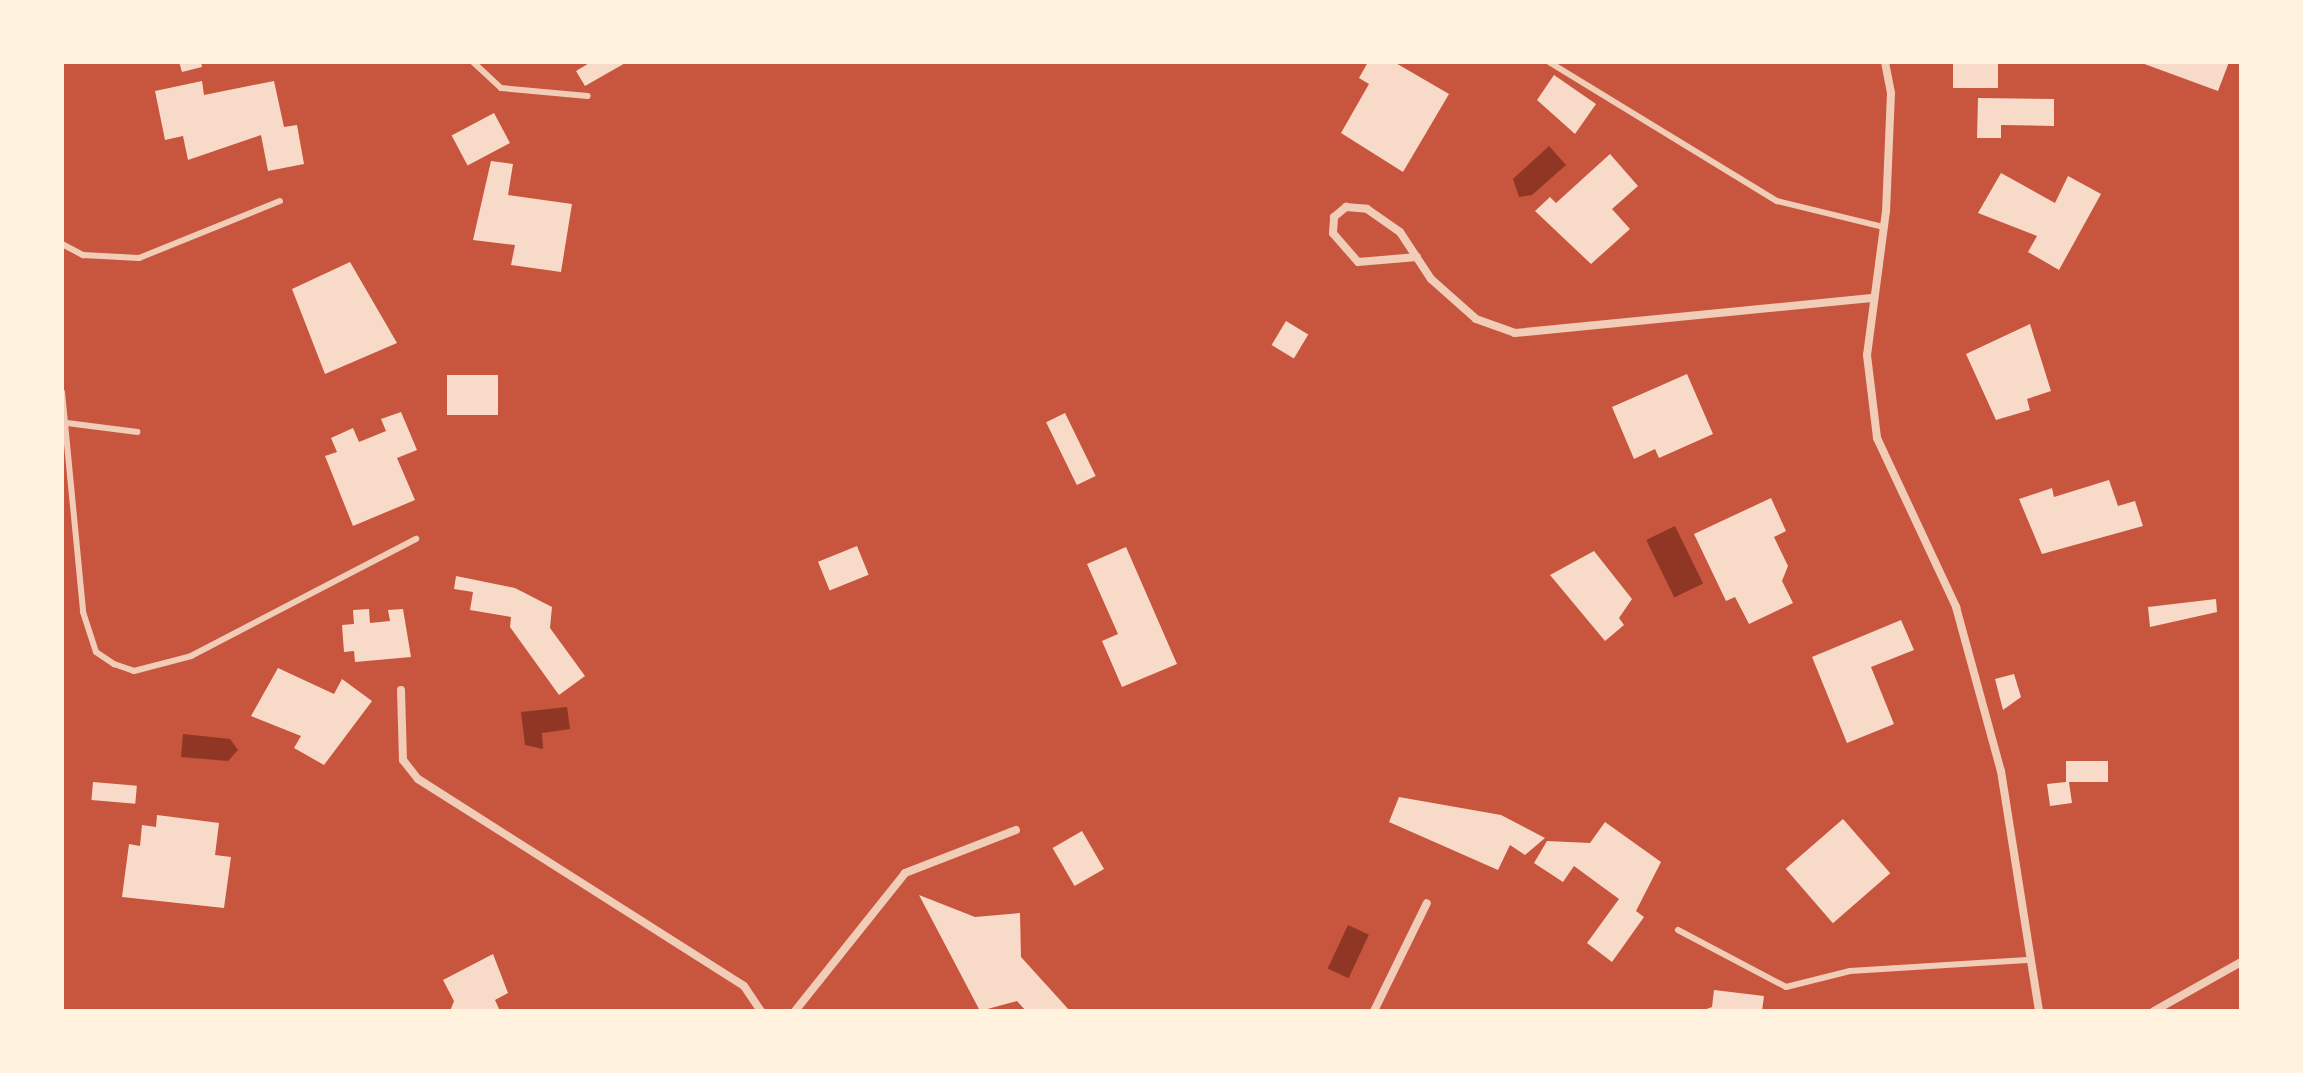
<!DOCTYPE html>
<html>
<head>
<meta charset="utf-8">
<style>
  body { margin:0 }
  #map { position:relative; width:2303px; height:1073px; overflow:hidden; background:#c8553d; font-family:"Alegreya Sans",sans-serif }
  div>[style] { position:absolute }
  .water>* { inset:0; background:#8f3625; transform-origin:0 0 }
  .building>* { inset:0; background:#f7dbc8; transform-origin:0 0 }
  .service>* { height:6px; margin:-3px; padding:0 3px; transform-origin:3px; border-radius:3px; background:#f1ccb7 }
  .minor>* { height:8px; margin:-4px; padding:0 4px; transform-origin:4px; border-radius:4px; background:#f1ccb7 }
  span { translate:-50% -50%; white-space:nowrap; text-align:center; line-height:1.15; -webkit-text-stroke:8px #fff3e0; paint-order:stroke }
  .frame { position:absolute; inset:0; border:64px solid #fff3e0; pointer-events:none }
</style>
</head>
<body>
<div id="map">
  <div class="water">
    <div style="clip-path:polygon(1549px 146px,1566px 165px,1532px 195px,1519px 197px,1513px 179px)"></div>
    <div style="left:1675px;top:526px;width:64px;height:32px;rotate:64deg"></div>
    <div style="clip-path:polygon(567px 707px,570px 729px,542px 733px,543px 749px,525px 745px,521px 712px)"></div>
    <div style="clip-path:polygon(183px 734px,230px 739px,238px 750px,228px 761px,181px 757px)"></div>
    <div style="left:1348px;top:925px;width:23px;height:48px;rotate:25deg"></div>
  </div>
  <div class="building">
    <div style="clip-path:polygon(179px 62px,201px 62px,202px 67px,182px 72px)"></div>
    <div style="clip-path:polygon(591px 62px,627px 62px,585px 86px,576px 71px)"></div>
    <div style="clip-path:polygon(1368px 62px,1394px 62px,1449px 94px,1403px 172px,1341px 133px,1369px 84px,1359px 78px)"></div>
    <div style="left:1953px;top:62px;width:45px;height:26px"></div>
    <div style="clip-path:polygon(2139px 62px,2229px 62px,2218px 91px)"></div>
    <div style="clip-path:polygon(1554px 75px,1596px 104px,1575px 134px,1537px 100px)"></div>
    <div style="clip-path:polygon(202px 81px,204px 95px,274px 81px,284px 127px,297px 125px,304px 164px,268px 171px,261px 135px,188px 160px,183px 136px,165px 140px,155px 91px)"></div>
    <div style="clip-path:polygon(1978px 98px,2054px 99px,2054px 126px,2001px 125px,2001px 138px,1977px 138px)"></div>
    <div style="left:494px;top:113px;width:34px;height:48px;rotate:62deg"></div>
    <div style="clip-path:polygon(1610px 154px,1638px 186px,1612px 209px,1630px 229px,1591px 264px,1535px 211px,1550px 197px,1556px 203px)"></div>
    <div style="clip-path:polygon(491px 161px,513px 164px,508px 195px,572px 204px,561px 272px,511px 265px,515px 245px,473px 240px)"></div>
    <div style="clip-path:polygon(2001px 173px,2055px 203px,2068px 176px,2101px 194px,2059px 270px,2028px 252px,2037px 236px,1978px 213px)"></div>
    <div style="clip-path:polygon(350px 262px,397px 343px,325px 374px,292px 289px)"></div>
    <div style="left:1286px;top:321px;width:26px;height:28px;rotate:31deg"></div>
    <div style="clip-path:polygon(2030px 324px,2051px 391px,2027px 399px,2030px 410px,1996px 420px,1966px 354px)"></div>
    <div style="clip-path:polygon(1687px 374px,1713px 434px,1659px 458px,1655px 449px,1634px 459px,1612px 407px)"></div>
    <div style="left:447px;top:375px;width:51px;height:40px"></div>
    <div style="clip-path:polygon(401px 412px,417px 450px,397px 458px,415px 500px,353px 526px,325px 456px,337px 452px,331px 438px,353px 428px,359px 442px,386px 431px,381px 419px)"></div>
    <div style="left:1065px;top:413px;width:70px;height:21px;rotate:64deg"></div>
    <div style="clip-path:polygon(2109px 480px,2118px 506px,2135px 501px,2143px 526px,2042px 554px,2019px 499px,2052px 488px,2054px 497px)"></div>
    <div style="clip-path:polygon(1771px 498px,1786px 531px,1774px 537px,1788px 566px,1782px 581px,1793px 603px,1749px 624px,1735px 597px,1726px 601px,1694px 534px)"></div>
    <div style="left:857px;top:546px;width:31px;height:42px;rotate:68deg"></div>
    <div style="clip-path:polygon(1126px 547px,1177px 664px,1122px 687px,1102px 641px,1118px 634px,1087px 564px)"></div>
    <div style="clip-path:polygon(1594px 551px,1632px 599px,1619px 618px,1624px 625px,1605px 641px,1550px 575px)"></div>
    <div style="clip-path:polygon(456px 576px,515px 588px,552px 607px,550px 628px,585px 676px,559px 695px,510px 627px,511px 617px,470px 610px,473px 592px,454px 589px)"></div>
    <div style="clip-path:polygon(2216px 599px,2217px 612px,2150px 627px,2148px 607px)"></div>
    <div style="clip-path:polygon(369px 609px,370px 623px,390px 621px,388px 610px,403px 609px,411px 657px,355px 662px,354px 651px,344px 652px,342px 625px,354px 624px,353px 610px)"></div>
    <div style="clip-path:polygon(1901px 620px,1914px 650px,1871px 667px,1894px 724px,1847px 743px,1812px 657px)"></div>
    <div style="clip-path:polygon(278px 668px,334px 694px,342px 679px,372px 701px,324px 765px,294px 748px,301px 736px,251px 716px)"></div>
    <div style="clip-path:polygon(2014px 674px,2021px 697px,2003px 710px,1995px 679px)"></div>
    <div style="clip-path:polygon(2066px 761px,2108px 761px,2108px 782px,2069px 782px,2072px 803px,2050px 806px,2047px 784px,2066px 782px)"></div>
    <div style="left:93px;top:782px;width:44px;height:18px;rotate:5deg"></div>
    <div style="clip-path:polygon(1399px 797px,1501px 815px,1545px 838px,1525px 855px,1510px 845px,1498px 870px,1389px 822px)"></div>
    <div style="clip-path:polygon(157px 815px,219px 823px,215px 855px,231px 857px,224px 908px,122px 897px,129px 844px,140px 846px,142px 825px,156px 827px)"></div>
    <div style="left:1843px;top:819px;width:72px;height:76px;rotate:49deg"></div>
    <div style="clip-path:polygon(1605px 822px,1661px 862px,1636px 911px,1644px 917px,1612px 962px,1587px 943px,1619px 899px,1574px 866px,1563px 882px,1534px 863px,1547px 841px,1590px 843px)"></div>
    <div style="left:1082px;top:831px;width:44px;height:34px;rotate:60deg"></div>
    <div style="clip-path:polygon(919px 895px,975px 917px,1020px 913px,1021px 957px,1070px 1011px,1026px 1011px,1017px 1001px,980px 1011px)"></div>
    <div style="clip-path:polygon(493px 954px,508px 993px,495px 1000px,500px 1011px,450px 1011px,454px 1001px,443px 980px)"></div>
    <div style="clip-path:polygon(1714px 990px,1764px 996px,1762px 1011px,1701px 1011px,1712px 1007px)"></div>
  </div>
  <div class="service">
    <div style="left:473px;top:62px;width:38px;rotate:43deg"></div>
    <div style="left:501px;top:88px;width:87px;rotate:5.3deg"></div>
    <div style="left:1549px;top:62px;width:267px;rotate:31.4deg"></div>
    <div style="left:1777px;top:201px;width:110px;rotate:13.7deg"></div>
    <div style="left:62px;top:244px;width:24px;rotate:28deg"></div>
    <div style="left:83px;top:255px;width:56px;rotate:3.1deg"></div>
    <div style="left:139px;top:258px;width:152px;rotate:-22deg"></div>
    <div style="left:62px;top:392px;width:221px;rotate:84.5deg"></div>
    <div style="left:83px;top:612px;width:42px;rotate:72deg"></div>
    <div style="left:96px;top:652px;width:22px;rotate:34deg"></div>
    <div style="left:114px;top:664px;width:21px;rotate:19deg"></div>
    <div style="left:134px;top:671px;width:59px;rotate:-14.7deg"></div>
    <div style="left:191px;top:656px;width:254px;rotate:-27.5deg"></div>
    <div style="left:67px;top:423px;width:71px;rotate:7.3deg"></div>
    <div style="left:1678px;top:930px;width:122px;rotate:27.8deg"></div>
    <div style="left:1786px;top:987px;width:66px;rotate:-14deg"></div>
    <div style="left:1850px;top:971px;width:177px;rotate:-3.6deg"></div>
  </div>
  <div class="minor">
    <div style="left:1885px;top:62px;width:32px;rotate:79deg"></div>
    <div style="left:1891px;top:93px;width:118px;rotate:92.4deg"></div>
    <div style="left:1886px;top:211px;width:145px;rotate:97.5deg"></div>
    <div style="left:1867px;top:355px;width:84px;rotate:83.1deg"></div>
    <div style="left:1877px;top:438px;width:187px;rotate:64.9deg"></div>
    <div style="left:1956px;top:607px;width:170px;rotate:74.7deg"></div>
    <div style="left:2001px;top:771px;width:243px;rotate:81deg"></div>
    <div style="left:1417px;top:257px;width:59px;rotate:175.2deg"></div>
    <div style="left:1358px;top:262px;width:38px;rotate:-131deg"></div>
    <div style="left:1333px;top:233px;width:16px;rotate:-86deg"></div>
    <div style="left:1334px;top:217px;width:16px;rotate:-40deg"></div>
    <div style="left:1346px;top:207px;width:21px;rotate:5deg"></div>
    <div style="left:1367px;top:209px;width:40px;rotate:34.9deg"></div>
    <div style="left:1400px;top:232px;width:56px;rotate:56.6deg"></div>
    <div style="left:1431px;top:279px;width:60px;rotate:41.6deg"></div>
    <div style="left:1476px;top:319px;width:41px;rotate:19.7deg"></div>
    <div style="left:1515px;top:333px;width:361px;rotate:-5.6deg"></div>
    <div style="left:401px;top:690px;width:70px;rotate:88.4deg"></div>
    <div style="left:403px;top:760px;width:24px;rotate:52deg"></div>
    <div style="left:418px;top:779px;width:386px;rotate:32.4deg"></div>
    <div style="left:744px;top:986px;width:30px;rotate:56deg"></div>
    <div style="left:795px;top:1011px;width:176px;rotate:-51.4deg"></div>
    <div style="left:905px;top:873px;width:119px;rotate:-21.2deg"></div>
    <div style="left:1374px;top:1011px;width:120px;rotate:-63.9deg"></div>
    <div style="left:2154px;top:1011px;width:100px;rotate:-29.4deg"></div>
  </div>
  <div class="frame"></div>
</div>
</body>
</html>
